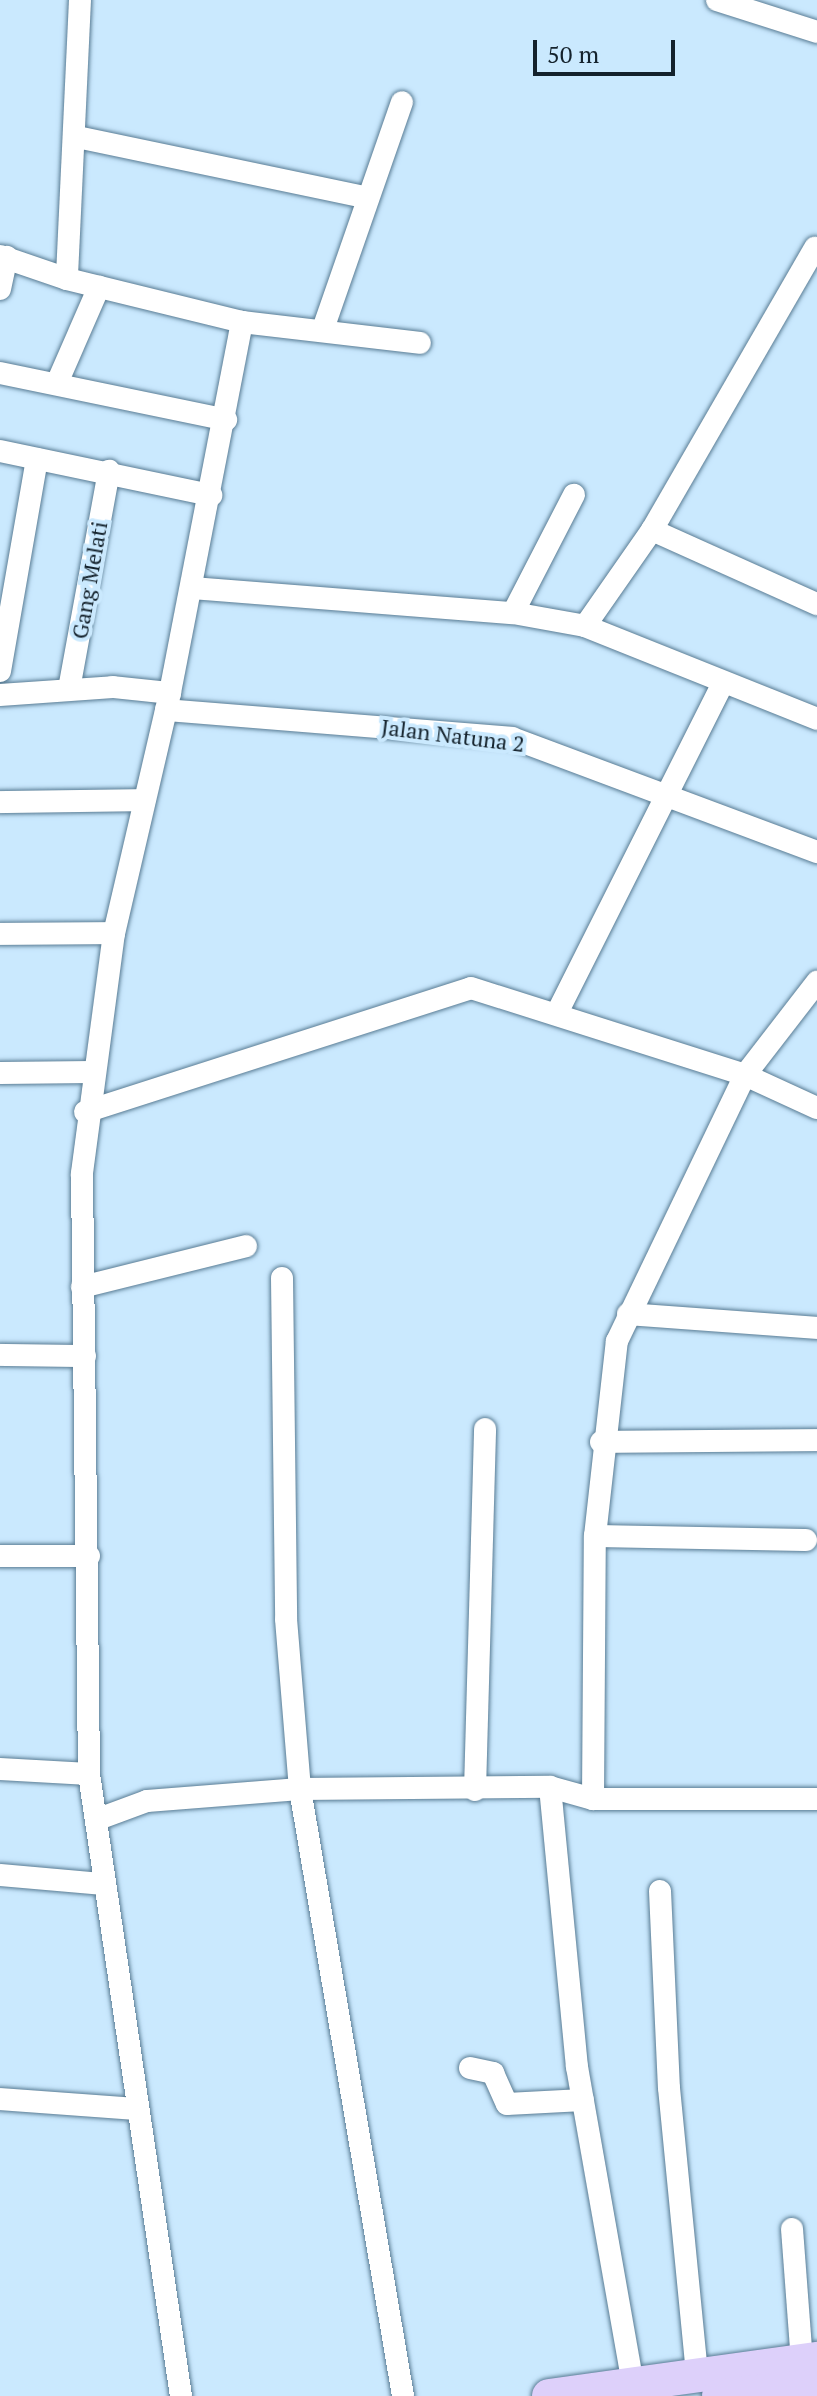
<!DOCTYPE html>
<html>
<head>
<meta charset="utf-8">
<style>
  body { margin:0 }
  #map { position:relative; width:817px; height:2396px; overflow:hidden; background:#cae9fe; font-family:"PT Serif",serif }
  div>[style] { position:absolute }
  .roads { filter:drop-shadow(0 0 2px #597c94) drop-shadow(0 0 2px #597c94) }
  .street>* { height:22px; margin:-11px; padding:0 11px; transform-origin:11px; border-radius:11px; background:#fff }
  .primary>* { height:34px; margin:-17px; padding:0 17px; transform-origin:17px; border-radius:17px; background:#ddd0fa }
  span { translate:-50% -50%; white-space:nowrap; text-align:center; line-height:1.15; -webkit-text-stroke:8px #cae9fe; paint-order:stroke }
  .street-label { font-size:22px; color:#14222c }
  .scale { position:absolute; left:533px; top:40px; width:142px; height:36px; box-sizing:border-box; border:4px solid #14222c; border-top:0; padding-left:10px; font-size:24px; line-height:28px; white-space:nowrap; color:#14222c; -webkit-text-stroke:6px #cae9fe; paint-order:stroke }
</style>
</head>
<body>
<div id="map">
  <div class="roads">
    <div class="street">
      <div style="left:80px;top:0;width:279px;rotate:92.7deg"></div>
      <div style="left:67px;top:279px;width:180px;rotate:13.8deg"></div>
      <div style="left:242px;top:322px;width:378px;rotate:101deg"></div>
      <div style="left:170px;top:693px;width:246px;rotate:103.1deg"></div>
      <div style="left:114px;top:933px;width:243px;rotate:97.6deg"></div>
      <div style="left:82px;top:1174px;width:600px;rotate:89.33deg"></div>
      <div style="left:89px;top:1774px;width:629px;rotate:81.59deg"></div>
      <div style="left:717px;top:0;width:105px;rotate:17.7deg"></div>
      <div style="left:77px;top:137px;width:297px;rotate:11.8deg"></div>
      <div style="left:0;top:256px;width:71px;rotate:18.9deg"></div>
      <div style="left:0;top:289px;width:33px;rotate:-78deg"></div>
      <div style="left:242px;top:322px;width:179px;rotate:6.7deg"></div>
      <div style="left:323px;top:329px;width:240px;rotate:-70.8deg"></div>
      <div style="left:0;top:373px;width:231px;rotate:11.7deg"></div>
      <div style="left:57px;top:383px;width:105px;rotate:-66.4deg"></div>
      <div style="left:0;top:451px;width:216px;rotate:11.8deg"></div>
      <div style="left:652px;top:530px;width:181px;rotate:24.2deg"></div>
      <div style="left:192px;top:588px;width:322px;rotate:4.5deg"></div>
      <div style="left:513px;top:613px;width:73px;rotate:10.2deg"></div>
      <div style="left:585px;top:626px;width:250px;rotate:21.8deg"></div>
      <div style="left:513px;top:613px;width:133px;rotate:-62.7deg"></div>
      <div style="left:585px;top:626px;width:117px;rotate:-55.1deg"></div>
      <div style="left:652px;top:530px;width:326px;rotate:-60deg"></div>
      <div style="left:0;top:671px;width:215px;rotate:-80.1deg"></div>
      <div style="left:69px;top:689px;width:222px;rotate:-79.6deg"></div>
      <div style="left:0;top:695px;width:113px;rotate:-4deg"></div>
      <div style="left:113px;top:687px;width:57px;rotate:6deg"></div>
      <div style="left:166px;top:710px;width:347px;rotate:4.6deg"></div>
      <div style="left:512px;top:738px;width:326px;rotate:20.5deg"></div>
      <div style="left:0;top:802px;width:141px;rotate:-0.8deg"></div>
      <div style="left:0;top:934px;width:114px;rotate:-0.5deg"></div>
      <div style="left:557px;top:1013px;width:369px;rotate:-63.3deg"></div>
      <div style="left:0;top:1073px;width:92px;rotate:-0.6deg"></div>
      <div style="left:85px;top:1112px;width:405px;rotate:-17.8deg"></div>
      <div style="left:471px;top:988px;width:287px;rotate:17.6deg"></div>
      <div style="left:745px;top:1075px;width:79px;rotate:24.6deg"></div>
      <div style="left:282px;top:1278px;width:341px;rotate:89.3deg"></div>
      <div style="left:286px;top:1619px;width:171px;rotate:85.3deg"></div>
      <div style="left:300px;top:1789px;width:616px;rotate:80.37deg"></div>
      <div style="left:82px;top:1287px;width:169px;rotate:-14deg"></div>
      <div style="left:628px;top:1314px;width:190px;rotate:4.2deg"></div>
      <div style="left:0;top:1355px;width:85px;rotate:0.7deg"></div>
      <div style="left:601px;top:1442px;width:216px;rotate:-0.5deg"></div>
      <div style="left:595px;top:1536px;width:211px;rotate:1.1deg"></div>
      <div style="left:0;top:1556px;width:89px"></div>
      <div style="left:0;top:1769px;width:89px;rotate:3.2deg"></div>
      <div style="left:550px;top:1787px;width:281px;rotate:84.5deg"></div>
      <div style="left:577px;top:2067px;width:321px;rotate:80deg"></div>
      <div style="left:475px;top:1790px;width:361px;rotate:-88.4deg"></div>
      <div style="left:593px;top:1799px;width:263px;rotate:-89.6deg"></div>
      <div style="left:595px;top:1536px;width:196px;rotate:-83.6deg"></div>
      <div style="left:617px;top:1341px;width:295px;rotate:-64.3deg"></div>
      <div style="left:745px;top:1075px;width:118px;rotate:-52.3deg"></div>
      <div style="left:101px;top:1818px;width:49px;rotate:-20.3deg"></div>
      <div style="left:147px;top:1801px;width:153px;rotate:-4.5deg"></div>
      <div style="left:300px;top:1789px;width:250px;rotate:-0.5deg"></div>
      <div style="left:550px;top:1787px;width:45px;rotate:15.6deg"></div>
      <div style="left:593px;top:1799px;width:224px"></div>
      <div style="left:0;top:1875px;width:102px;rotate:5deg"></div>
      <div style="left:660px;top:1891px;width:197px;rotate:87.4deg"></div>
      <div style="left:669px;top:2088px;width:286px;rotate:84.4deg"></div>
      <div style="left:470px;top:2068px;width:24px;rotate:12deg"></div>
      <div style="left:493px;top:2073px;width:34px;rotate:66deg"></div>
      <div style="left:507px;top:2104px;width:76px;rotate:-3deg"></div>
      <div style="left:0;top:2099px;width:136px;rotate:4.2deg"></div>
      <div style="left:792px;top:2229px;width:132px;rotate:85.7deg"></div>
    </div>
    <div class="primary">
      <div style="left:549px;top:2396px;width:271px;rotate:-7.9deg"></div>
      <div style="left:719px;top:2396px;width:99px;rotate:-5.8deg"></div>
    </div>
  </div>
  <div class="street-label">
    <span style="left:89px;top:580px;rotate:-80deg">Gang Melati</span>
    <span style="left:453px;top:735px;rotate:7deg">Jalan Natuna 2</span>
  </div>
  <div class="scale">50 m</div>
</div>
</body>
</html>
